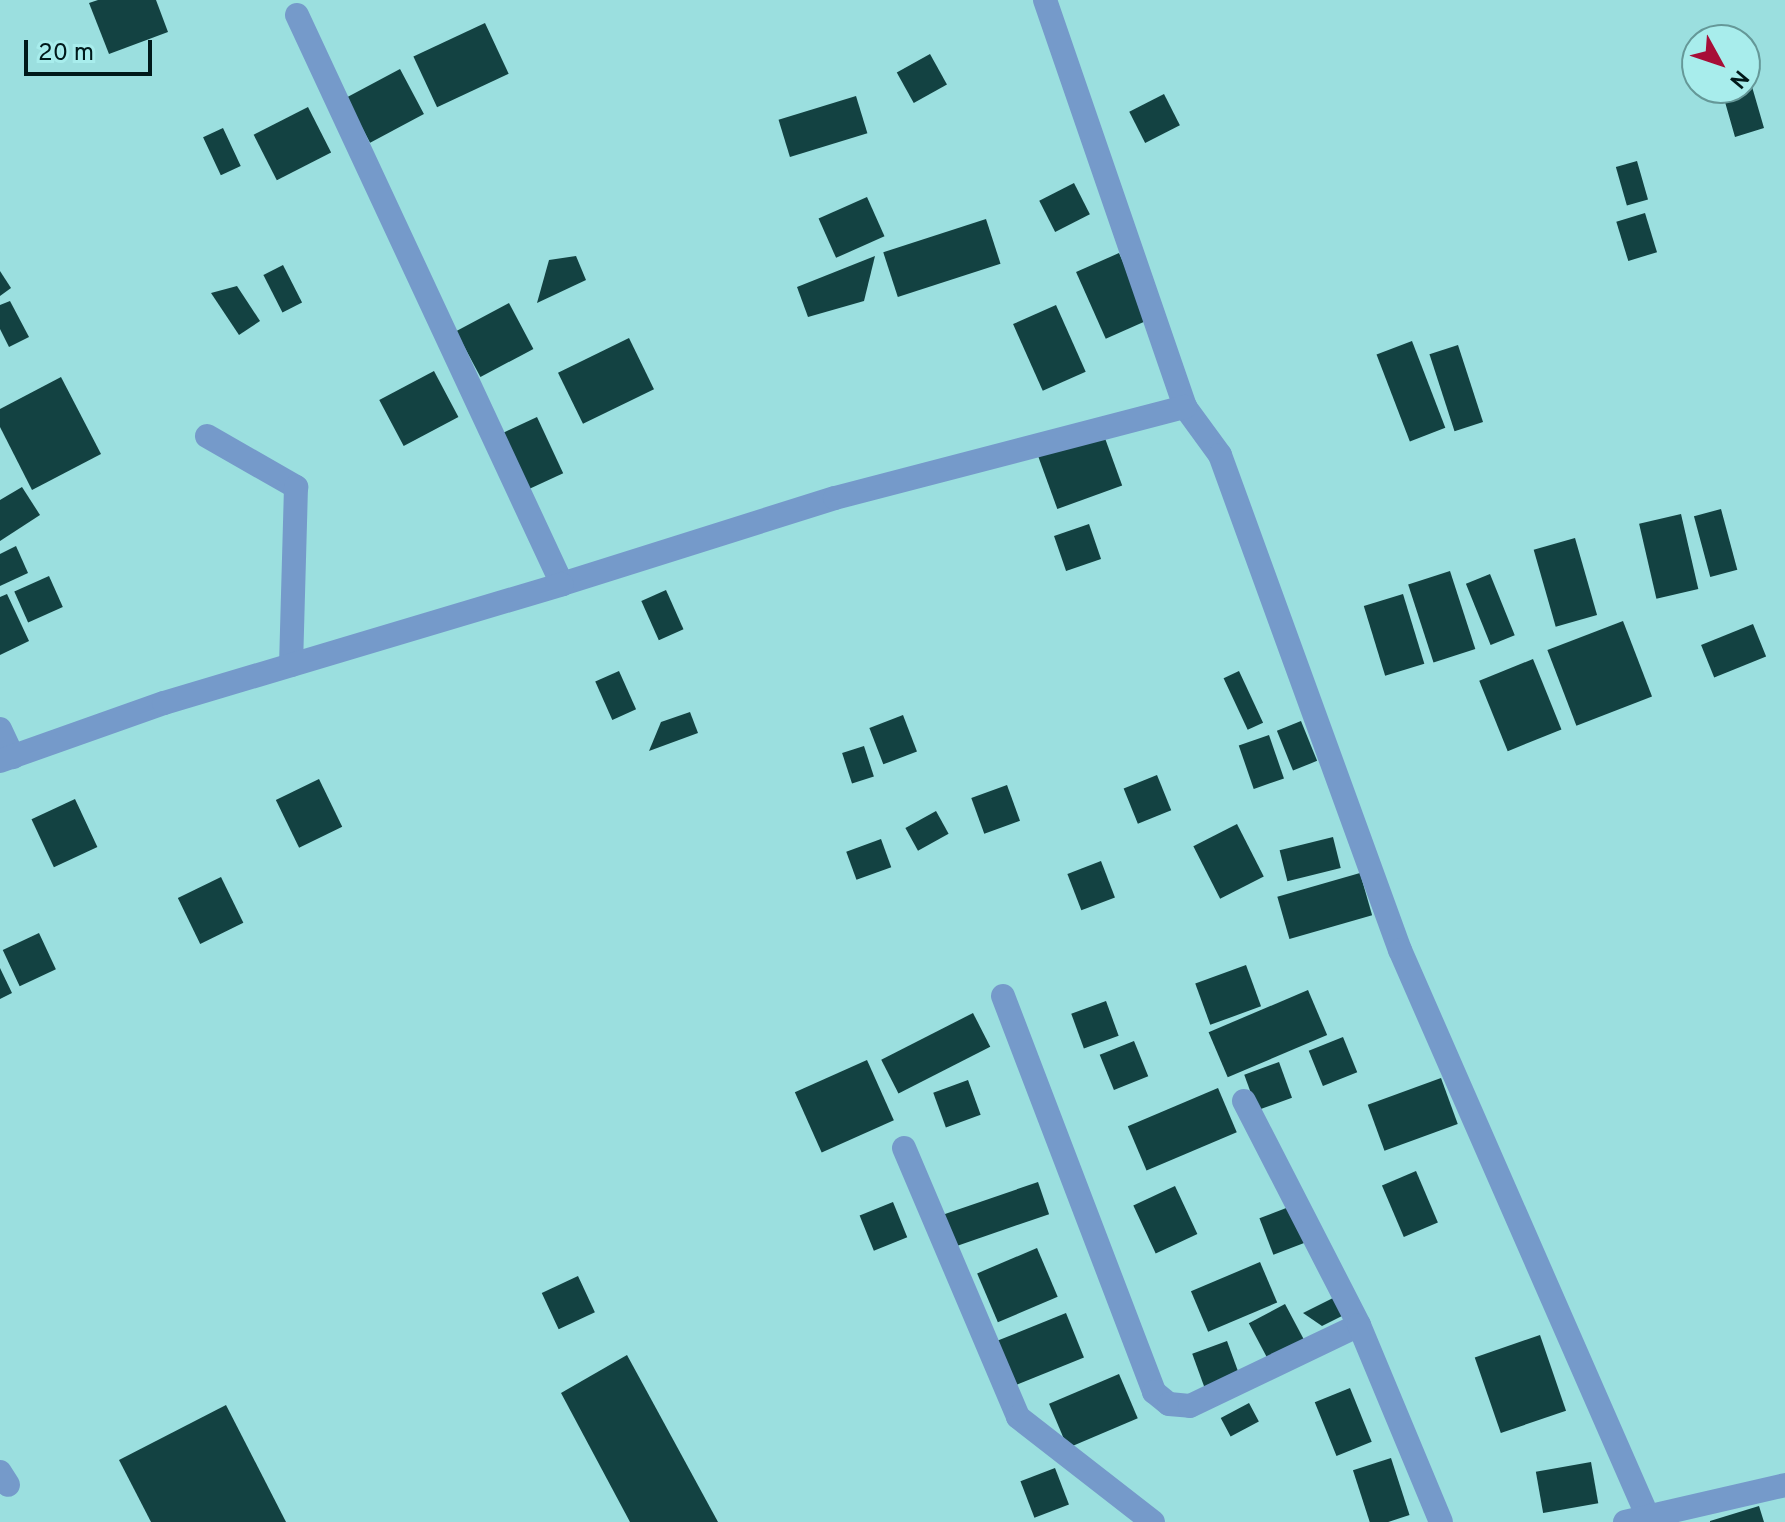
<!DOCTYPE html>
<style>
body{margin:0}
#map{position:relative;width:1785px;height:1522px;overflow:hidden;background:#9bdfdf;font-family:Overpass,sans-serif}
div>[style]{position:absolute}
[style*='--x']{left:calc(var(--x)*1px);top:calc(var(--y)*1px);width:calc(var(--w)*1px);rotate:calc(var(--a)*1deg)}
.building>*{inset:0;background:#134242;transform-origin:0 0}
.minor>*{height:24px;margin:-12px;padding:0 12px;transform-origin:12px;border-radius:12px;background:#759aca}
span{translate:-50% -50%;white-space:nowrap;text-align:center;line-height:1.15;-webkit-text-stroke:8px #a8edec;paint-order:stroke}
.north{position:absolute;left:1681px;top:24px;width:80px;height:80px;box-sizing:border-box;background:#a8edec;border:2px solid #659898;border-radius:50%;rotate:130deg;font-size:22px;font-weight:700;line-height:32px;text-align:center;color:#00191a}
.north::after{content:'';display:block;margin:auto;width:28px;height:36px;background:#a70e37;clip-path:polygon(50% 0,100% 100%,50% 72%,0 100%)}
.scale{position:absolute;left:24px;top:40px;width:128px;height:36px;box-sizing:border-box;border:4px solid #00191a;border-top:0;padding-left:10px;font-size:24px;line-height:28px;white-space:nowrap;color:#00191a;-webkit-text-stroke:6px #a8edec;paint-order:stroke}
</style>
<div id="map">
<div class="building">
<i style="clip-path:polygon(98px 0,156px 0,168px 32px,109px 54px,89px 3px)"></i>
<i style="left:485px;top:23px;width:56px;height:79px;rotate:65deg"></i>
<i style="left:930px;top:54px;width:35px;height:38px;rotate:61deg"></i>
<i style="clip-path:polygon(1746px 66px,1764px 128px,1735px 137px,1721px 88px,1745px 88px)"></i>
<i style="left:400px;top:69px;width:51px;height:61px;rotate:62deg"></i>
<i style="left:1164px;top:94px;width:35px;height:39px;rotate:63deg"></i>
<i style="left:856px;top:96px;width:39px;height:81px;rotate:73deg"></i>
<i style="left:308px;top:107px;width:51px;height:61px;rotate:63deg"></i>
<i style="left:223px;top:128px;width:42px;height:22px;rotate:65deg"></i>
<i style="left:1637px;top:161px;width:40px;height:22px;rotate:74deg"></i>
<i style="left:1074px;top:183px;width:35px;height:39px;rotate:63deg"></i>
<i style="left:867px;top:197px;width:43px;height:53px;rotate:66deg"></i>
<i style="left:1645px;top:213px;width:41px;height:30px;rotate:73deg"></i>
<i style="left:986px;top:219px;width:47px;height:108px;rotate:72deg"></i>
<i style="left:1119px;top:253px;width:73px;height:47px;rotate:66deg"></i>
<i style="clip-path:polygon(576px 256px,586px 280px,537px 303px,549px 260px)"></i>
<i style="clip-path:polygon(875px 256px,864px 301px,808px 317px,797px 287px)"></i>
<i style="left:283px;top:265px;width:42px;height:22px;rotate:63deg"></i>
<i style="clip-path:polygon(0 271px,11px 288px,0 296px)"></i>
<i style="clip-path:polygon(237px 286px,260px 321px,239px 335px,211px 293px)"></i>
<i style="clip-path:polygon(10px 301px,29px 337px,9px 347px,0 329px,0 305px)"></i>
<i style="left:509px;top:303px;width:52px;height:60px;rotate:62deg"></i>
<i style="left:1056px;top:305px;width:73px;height:47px;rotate:66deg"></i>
<i style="left:629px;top:338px;width:57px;height:79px;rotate:64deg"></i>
<i style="left:1412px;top:341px;width:93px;height:38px;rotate:69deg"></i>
<i style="left:1458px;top:345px;width:81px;height:30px;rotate:72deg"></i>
<i style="left:434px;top:371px;width:52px;height:62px;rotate:62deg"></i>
<i style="clip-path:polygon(61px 377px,101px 454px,32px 490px,0 427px,0 409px)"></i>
<i style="left:537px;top:417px;width:62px;height:40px;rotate:65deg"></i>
<i style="left:1102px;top:430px;width:59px;height:69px;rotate:70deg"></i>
<i style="clip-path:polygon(22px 487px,40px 515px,0 541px,0 500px)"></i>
<i style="left:1721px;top:509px;width:63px;height:28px;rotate:75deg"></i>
<i style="left:1681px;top:514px;width:77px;height:43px;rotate:77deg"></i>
<i style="left:1089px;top:524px;width:37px;height:37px;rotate:71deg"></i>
<i style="left:1575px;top:538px;width:80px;height:43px;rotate:74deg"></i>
<i style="clip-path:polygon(16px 546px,28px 573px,0 586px,0 554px)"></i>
<i style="left:1450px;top:571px;width:82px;height:44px;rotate:72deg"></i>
<i style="left:1490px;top:574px;width:66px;height:26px;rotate:68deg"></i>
<i style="left:49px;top:576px;width:34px;height:38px;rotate:66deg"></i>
<i style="left:666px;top:590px;width:43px;height:27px;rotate:66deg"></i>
<i style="clip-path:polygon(7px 594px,29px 641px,0 655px,0 597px)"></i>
<i style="left:1403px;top:594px;width:73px;height:41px;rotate:73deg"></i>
<i style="left:1623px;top:621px;width:81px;height:81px;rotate:69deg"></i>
<i style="left:1753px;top:624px;width:35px;height:56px;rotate:68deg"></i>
<i style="left:1533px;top:659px;width:76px;height:58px;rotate:68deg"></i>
<i style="left:619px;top:671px;width:42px;height:26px;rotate:66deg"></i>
<i style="left:1239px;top:671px;width:57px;height:17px;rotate:65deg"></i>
<i style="clip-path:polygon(690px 712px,698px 733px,649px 751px,661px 722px)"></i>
<i style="left:903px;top:715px;width:39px;height:36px;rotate:69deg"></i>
<i style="left:1301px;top:721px;width:43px;height:26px;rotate:68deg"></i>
<i style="left:1269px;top:735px;width:46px;height:32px;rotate:71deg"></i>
<i style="left:864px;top:746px;width:32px;height:23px;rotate:72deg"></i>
<i style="left:1157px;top:775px;width:38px;height:36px;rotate:68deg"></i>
<i style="left:319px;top:779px;width:53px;height:48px;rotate:64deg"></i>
<i style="left:1007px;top:785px;width:38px;height:38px;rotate:70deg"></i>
<i style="left:75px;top:799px;width:53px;height:48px;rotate:65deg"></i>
<i style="left:936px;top:811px;width:26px;height:35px;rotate:61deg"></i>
<i style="left:1237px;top:824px;width:59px;height:49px;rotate:63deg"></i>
<i style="left:1333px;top:837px;width:32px;height:55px;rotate:76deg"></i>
<i style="left:881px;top:839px;width:30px;height:37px;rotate:70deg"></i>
<i style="left:1101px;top:861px;width:39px;height:36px;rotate:69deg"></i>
<i style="left:1360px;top:873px;width:44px;height:86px;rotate:74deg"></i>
<i style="left:221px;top:877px;width:51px;height:48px;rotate:64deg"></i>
<i style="left:39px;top:933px;width:40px;height:40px;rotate:65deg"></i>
<i style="left:1246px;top:965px;width:44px;height:54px;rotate:70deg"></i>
<i style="clip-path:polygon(0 968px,12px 993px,0 999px)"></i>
<i style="left:1308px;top:990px;width:49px;height:108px;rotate:67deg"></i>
<i style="left:1106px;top:1001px;width:37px;height:37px;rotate:70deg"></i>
<i style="left:973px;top:1013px;width:38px;height:103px;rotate:63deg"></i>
<i style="left:1343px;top:1037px;width:38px;height:37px;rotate:68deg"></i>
<i style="left:1134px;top:1041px;width:38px;height:37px;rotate:68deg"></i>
<i style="left:867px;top:1060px;width:66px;height:79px;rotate:66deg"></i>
<i style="left:1279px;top:1062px;width:38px;height:37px;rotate:70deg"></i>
<i style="left:1441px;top:1078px;width:49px;height:78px;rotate:70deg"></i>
<i style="left:968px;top:1080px;width:37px;height:37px;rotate:70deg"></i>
<i style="left:1218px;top:1088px;width:48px;height:98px;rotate:67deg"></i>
<i style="left:1416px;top:1171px;width:56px;height:37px;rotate:67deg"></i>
<i style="left:1038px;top:1182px;width:34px;height:103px;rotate:71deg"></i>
<i style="left:1175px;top:1186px;width:53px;height:46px;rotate:65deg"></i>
<i style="left:893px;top:1202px;width:38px;height:36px;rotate:68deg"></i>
<i style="left:1294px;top:1205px;width:39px;height:37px;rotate:69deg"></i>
<i style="left:1037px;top:1248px;width:53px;height:65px;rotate:67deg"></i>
<i style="left:1260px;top:1262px;width:44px;height:75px;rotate:67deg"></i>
<i style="left:578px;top:1276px;width:40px;height:40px;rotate:65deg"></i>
<i style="clip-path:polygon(1339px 1295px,1348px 1313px,1322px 1326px,1303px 1313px)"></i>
<i style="left:1285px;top:1304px;width:45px;height:41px;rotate:62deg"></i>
<i style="left:1066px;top:1313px;width:48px;height:85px;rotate:68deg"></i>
<i style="left:1540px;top:1335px;width:80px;height:69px;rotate:71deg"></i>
<i style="left:1227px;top:1341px;width:37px;height:37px;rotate:70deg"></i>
<i style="clip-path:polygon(627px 1355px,718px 1522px,630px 1522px,561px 1393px)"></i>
<i style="left:1119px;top:1374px;width:48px;height:76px;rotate:67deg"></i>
<i style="left:1350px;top:1388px;width:58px;height:38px;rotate:68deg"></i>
<i style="left:1249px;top:1403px;width:21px;height:32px;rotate:62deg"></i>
<i style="clip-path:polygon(226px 1405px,286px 1522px,151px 1522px,119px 1460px)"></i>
<i style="left:1391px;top:1458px;width:60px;height:40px;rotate:72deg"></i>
<i style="left:1591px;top:1462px;width:42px;height:56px;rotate:80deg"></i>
<i style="left:1055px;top:1468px;width:39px;height:37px;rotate:69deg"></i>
<i style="clip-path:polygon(1759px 1506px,1764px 1522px,1710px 1522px,1710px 1521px)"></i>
</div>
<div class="minor">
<i style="--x:1045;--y:0;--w:430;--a:71"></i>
<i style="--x:1185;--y:407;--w:59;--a:53.9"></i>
<i style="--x:1220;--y:455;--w:527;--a:70.02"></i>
<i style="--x:1400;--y:950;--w:619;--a:66.38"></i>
<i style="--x:297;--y:15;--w:628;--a:65.03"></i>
<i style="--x:562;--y:584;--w:286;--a:-17.5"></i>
<i style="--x:835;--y:498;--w:362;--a:-14.6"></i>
<i style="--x:207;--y:436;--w:103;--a:29.8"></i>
<i style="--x:296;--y:487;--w:178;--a:91.6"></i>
<i style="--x:0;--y:729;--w:31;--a:65"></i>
<i style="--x:0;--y:761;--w:174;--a:-19.5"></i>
<i style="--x:164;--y:703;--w:415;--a:-16.6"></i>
<i style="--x:1003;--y:996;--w:424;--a:69.1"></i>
<i style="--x:1154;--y:1392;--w:19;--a:39"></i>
<i style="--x:1169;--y:1404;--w:21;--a:5"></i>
<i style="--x:1190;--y:1406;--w:187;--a:-25.6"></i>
<i style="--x:1244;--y:1101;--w:252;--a:62.8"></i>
<i style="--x:1359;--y:1325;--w:213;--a:67.4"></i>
<i style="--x:904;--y:1148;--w:292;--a:67"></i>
<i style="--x:1018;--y:1417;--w:171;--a:37.9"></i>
<i style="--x:0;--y:1472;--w:15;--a:58"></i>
<i style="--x:1625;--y:1522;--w:164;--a:-13"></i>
</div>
<div class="north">N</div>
<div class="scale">20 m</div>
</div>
